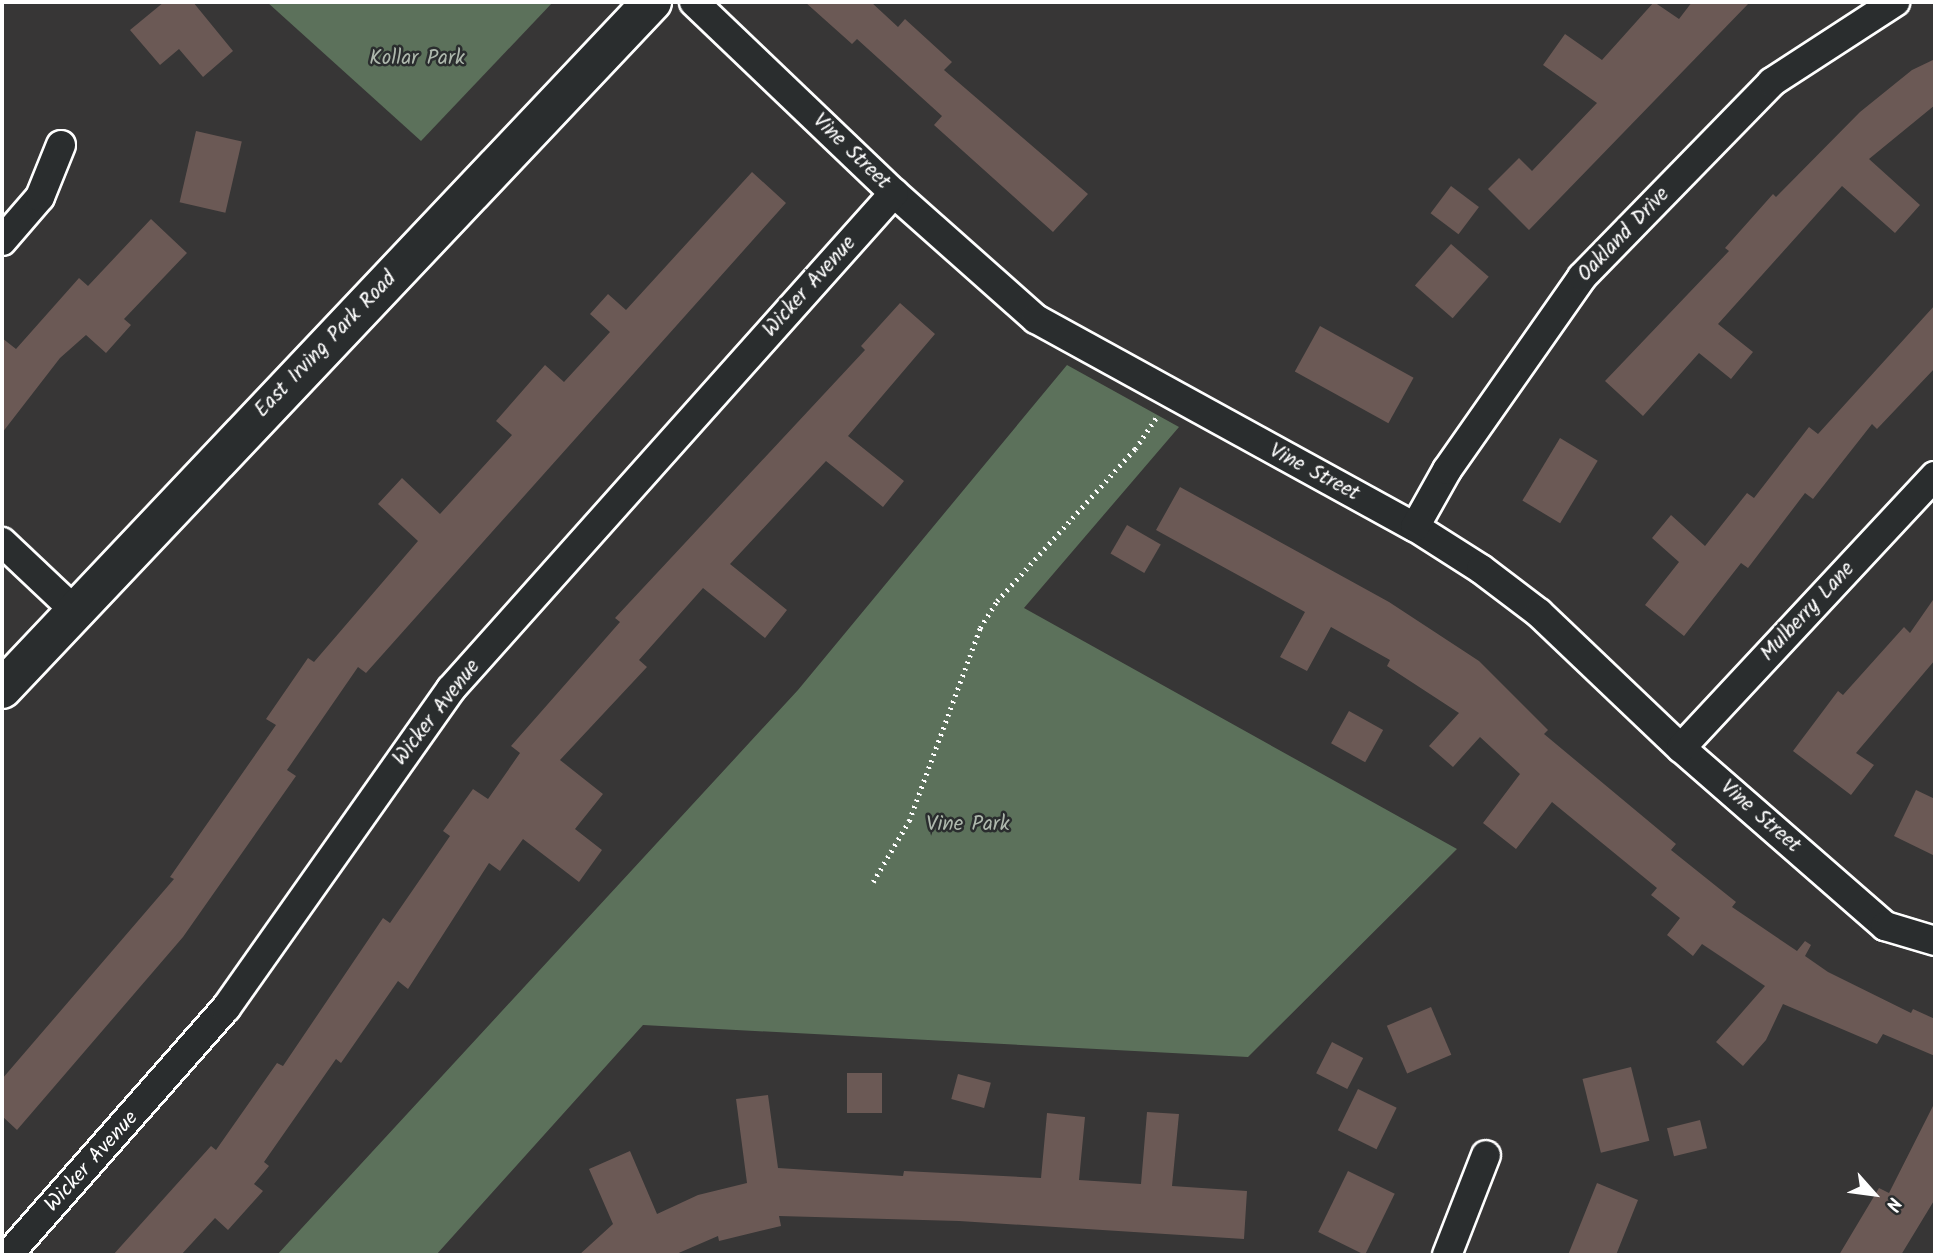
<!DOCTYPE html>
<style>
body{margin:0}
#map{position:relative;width:1937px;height:1257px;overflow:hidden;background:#373636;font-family:Kalam,sans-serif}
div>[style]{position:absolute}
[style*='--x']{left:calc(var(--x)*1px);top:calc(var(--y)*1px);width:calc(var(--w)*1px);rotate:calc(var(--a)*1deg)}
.green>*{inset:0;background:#5c715b}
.building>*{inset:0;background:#6b5955;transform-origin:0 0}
.path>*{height:4.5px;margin-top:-2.25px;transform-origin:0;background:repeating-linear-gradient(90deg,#fff 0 2px,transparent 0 7px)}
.roads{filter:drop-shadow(2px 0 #fff) drop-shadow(-2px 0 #fff) drop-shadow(0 2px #fff) drop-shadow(0 -2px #fff)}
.street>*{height:28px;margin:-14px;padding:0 14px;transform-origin:14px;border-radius:14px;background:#2a2d2e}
.secondary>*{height:38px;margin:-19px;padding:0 19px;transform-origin:19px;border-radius:19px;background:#2a2d2e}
span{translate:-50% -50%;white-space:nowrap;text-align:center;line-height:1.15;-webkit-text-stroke:5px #2a2d2e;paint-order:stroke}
.park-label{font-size:21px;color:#aeb8ad}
.street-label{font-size:21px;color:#fff}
.frame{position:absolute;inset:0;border:4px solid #fff;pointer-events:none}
.north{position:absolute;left:1839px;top:1159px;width:70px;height:70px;-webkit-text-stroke:5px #2a2d2e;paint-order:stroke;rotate:118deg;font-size:19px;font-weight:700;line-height:28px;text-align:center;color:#fff}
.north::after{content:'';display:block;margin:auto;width:24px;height:32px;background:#fff;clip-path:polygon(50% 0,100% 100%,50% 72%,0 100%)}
</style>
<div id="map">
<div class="green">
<i style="clip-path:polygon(267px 2px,553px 2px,421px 141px)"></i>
<i style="clip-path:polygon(1067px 365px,1179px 427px,1024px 608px,1457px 849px,1248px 1057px,643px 1025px,436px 1255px,277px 1255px,798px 690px)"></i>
</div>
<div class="building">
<i style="clip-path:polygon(164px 2px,193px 2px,233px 51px,203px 77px,179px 49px,160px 65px,130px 30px)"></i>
<i style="clip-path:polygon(805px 2px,871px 2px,898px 27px,905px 19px,952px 62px,944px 70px,1088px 194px,1053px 232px,934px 125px,942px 116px,857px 39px,852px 44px)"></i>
<i style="clip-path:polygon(1654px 2px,1679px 19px,1692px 2px,1750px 2px,1529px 230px,1488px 189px,1519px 158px,1532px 171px,1597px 103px,1543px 65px,1565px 34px,1602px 60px)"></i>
<i style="clip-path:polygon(1935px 59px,1935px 105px,1869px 159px,1920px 205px,1895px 233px,1842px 186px,1718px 324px,1753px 352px,1731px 379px,1699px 353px,1643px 416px,1605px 381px,1729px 251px,1725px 248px,1773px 194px,1776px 197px,1860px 112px,1912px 70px)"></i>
<i style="left:196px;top:131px;width:47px;height:73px;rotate:13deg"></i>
<i style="clip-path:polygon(752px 172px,786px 203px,366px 673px,358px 667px,287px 770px,296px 776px,183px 937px,17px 1130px,2px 1116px,2px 1079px,174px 879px,170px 877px,276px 725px,266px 719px,308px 658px,314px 662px,418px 541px,378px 504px,402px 478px,440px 514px,512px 435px,496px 421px,545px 365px,564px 382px,610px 332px,590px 314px,608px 294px,626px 310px)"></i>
<i style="left:1451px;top:186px;width:35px;height:34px;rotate:37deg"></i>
<i style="clip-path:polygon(151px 219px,187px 253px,124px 319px,131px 325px,106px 353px,86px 335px,60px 358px,2px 433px,2px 338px,16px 349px,79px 278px,88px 286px)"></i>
<i style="left:1451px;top:244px;width:50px;height:55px;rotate:41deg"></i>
<i style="clip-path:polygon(900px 303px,935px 334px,848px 436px,904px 481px,883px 507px,826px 461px,730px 564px,787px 610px,765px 638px,703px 588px,639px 660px,647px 667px,560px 760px,603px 794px,575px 829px,602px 850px,579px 882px,523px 839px,500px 871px,489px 863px,408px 989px,398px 981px,341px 1063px,336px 1059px,264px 1162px,269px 1166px,254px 1184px,263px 1191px,228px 1230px,215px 1218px,181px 1255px,113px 1255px,211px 1146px,216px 1150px,277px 1063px,283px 1066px,383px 918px,390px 923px,450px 836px,443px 831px,473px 789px,488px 799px,520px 753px,511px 746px,620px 622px,615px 618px,865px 350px,861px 346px)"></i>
<i style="clip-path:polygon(1935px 305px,1935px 368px,1877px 429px,1872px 424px,1813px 499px,1805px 493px,1748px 568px,1741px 563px,1684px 636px,1645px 605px,1679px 562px,1652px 538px,1671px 515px,1705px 546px,1747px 493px,1754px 498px,1809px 427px,1818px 434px)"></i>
<i style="left:1320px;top:326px;width:107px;height:52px;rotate:29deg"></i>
<i style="left:1560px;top:438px;width:44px;height:73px;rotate:31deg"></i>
<i style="clip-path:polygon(1180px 487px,1389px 602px,1479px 661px,1548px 730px,1544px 734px,1676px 844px,1671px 850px,1736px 902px,1732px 907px,1797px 951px,1805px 941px,1811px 945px,1805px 956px,1828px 972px,1911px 1013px,1913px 1009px,1935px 1019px,1935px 1056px,1883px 1034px,1877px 1044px,1783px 1004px,1766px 1040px,1743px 1066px,1716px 1042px,1765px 986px,1702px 944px,1693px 956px,1667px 935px,1680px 918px,1651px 895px,1657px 888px,1552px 802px,1516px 849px,1483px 823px,1520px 774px,1480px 737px,1453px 767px,1429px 746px,1459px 713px,1387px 666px,1390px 660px,1331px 627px,1307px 671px,1280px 657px,1305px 612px,1156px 530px)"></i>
<i style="left:1127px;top:525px;width:39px;height:33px;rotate:30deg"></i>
<i style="clip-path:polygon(1935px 597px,1935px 660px,1856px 753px,1874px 765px,1851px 795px,1793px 751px,1838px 691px,1843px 695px,1904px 627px,1910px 633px)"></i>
<i style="left:1349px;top:711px;width:39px;height:37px;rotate:29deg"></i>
<i style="clip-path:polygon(1916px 790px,1935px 799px,1935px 856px,1894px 836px)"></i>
<i style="left:1431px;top:1007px;width:52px;height:48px;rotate:67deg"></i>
<i style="left:1332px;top:1042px;width:35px;height:35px;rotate:27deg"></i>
<i style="left:1631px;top:1067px;width:76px;height:50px;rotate:76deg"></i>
<i style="left:882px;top:1073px;width:40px;height:35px;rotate:90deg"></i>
<i style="left:958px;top:1074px;width:34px;height:26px;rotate:15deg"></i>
<i style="left:1358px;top:1089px;width:43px;height:46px;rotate:26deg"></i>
<i style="clip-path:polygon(768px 1095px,778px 1168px,903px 1176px,904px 1171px,1041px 1178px,1047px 1113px,1085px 1117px,1079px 1180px,1141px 1184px,1147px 1112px,1179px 1114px,1172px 1186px,1247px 1191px,1244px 1239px,959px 1221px,779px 1216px,781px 1226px,719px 1241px,718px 1236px,674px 1255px,579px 1255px,613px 1224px,589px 1169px,630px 1151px,657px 1214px,698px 1195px,747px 1183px,736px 1099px)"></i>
<i style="clip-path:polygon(1935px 1102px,1935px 1199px,1901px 1255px,1839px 1255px,1879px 1188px,1889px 1193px)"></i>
<i style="left:1700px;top:1120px;width:29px;height:34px;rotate:76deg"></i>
<i style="left:1348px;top:1171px;width:52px;height:68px;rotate:26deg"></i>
<i style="clip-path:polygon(1597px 1183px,1638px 1200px,1616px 1255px,1568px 1255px)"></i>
</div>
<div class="path">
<i style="--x:873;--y:882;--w:71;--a:-59.5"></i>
<i style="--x:909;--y:821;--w:206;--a:-69.8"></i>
<i style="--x:980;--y:628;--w:32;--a:-58"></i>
<i style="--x:997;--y:601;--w:205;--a:-47.8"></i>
<i style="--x:1135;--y:449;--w:40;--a:-56"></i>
</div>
<div class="roads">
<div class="street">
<i style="--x:694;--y:2;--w:277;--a:43.7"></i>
<i style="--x:894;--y:193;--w:190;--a:41.6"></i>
<i style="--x:1036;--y:319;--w:432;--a:28.8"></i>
<i style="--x:1415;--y:527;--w:78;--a:32.5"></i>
<i style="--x:1481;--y:569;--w:73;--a:37.2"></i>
<i style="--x:1539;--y:613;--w:196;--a:43.6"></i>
<i style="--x:1681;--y:748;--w:271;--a:41.1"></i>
<i style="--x:1885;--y:926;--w:52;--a:16.7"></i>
<i style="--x:2;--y:241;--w:58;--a:-49.2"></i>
<i style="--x:40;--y:197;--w:56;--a:-68"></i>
<i style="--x:1415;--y:527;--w:65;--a:-60.7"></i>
<i style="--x:1447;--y:470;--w:236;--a:-55"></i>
<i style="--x:1582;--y:277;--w:272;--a:-45.7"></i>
<i style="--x:1772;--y:82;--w:147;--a:-33"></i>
<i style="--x:2;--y:542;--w:99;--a:43.4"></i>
<i style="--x:1681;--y:748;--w:372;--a:-47"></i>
<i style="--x:8;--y:1255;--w:329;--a:-48.6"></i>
<i style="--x:226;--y:1008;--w:390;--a:-54.8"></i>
<i style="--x:451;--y:689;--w:665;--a:-48.23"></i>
<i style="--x:1447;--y:1255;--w:107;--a:-68.7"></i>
</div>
<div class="secondary">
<i style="--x:2;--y:689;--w:946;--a:-46.59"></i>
</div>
</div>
<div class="park-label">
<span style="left:417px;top:59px">Kollar Park</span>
<span style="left:968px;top:825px">Vine Park</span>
</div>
<div class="street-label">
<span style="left:851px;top:152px;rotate:44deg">Vine Street</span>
<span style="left:1624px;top:235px;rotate:-46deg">Oakland Drive</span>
<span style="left:810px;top:287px;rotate:-48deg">Wicker Avenue</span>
<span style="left:326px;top:345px;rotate:-46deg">East Irving Park Road</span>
<span style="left:1314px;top:473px;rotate:28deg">Vine Street</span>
<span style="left:1808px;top:612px;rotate:-47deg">Mulberry Lane</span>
<span style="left:437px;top:713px;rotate:-52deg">Wicker Avenue</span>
<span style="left:1760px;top:817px;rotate:41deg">Vine Street</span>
<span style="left:92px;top:1162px;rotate:-48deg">Wicker Avenue</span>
</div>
<div class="frame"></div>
<div class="north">N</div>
</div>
